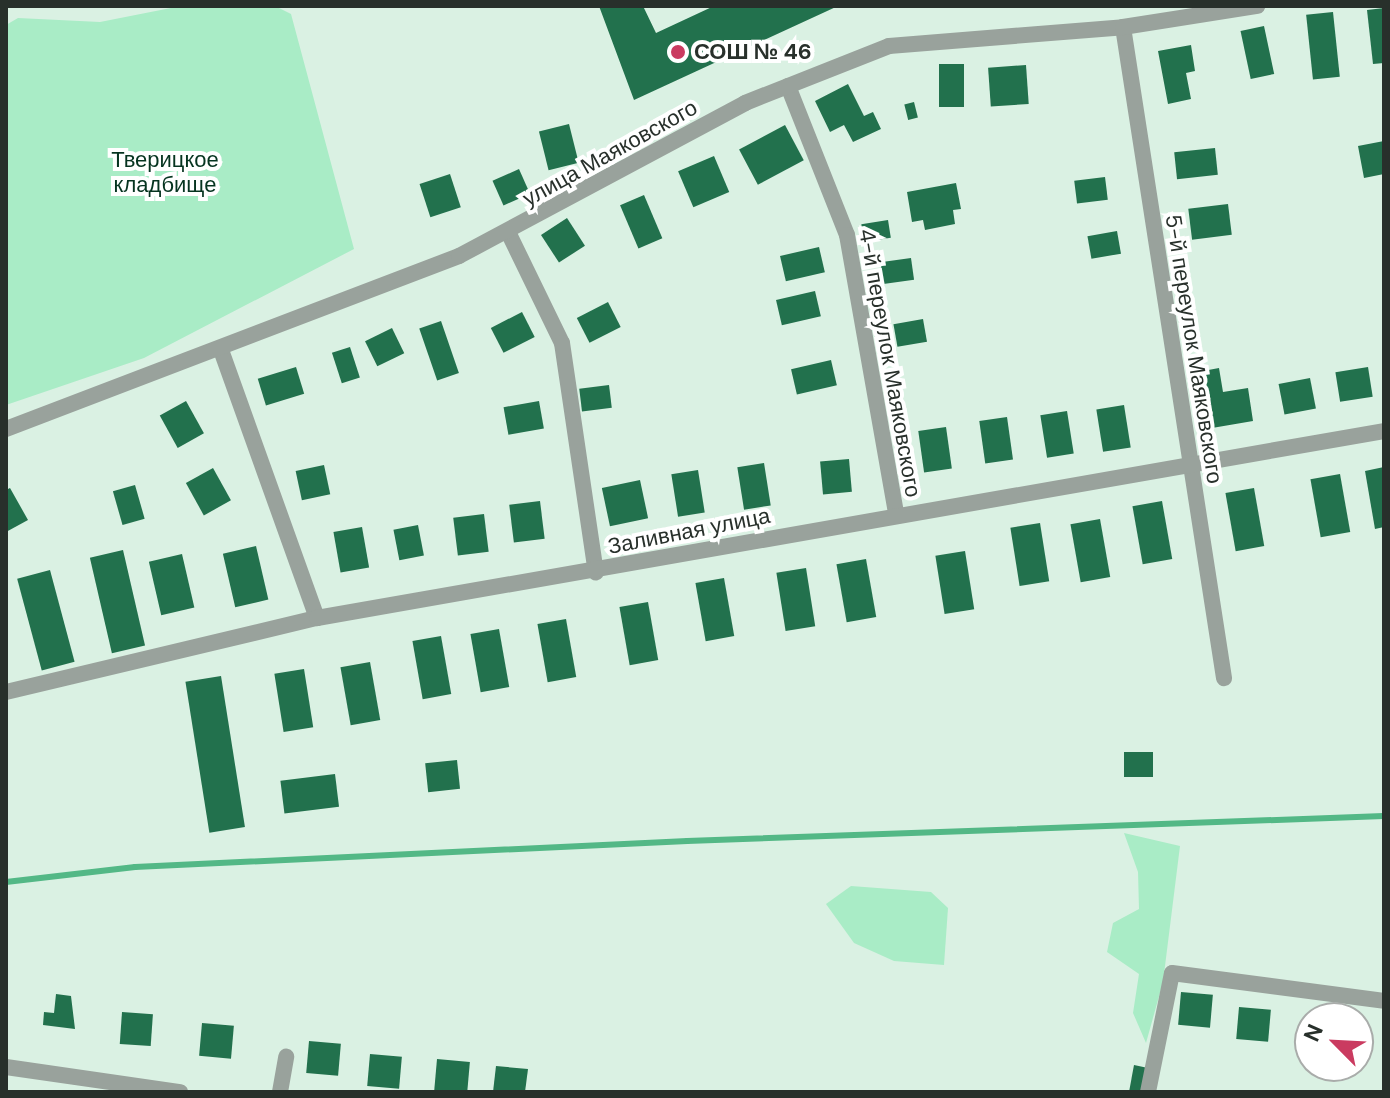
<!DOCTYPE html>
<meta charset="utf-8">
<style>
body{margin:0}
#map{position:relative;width:1390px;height:1098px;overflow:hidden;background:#daf1e3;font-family:"DM Sans",sans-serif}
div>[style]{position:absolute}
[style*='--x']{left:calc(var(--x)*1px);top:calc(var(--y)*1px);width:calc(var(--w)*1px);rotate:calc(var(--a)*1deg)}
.green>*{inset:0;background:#a9ecc6}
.stream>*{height:6px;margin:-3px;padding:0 3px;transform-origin:3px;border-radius:3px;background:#53b886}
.building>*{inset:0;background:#22714d;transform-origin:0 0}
.street>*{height:16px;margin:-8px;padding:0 8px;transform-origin:8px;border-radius:8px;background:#99a29c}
.dots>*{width:22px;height:22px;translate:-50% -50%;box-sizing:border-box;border:4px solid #fff;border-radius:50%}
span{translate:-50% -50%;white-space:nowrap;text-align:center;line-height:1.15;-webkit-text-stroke:8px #fff;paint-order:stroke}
.poi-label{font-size:22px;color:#28302b;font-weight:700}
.left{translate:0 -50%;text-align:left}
.street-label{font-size:22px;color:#28302b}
.park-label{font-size:22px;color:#063420}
.frame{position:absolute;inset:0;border:8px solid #28302b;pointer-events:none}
.north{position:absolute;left:1294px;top:1002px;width:80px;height:80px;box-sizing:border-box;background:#fff;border:2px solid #a9acaa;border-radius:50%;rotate:294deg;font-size:22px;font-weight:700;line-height:32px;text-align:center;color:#28302b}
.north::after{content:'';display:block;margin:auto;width:28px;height:36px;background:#ca3b60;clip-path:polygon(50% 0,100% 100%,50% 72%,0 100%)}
</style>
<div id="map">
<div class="green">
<i style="clip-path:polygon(181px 6px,275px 6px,291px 14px,354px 249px,144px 358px,6px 405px,6px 25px,18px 18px,100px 22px)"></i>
<i style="clip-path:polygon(1124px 833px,1180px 846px,1163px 982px,1146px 1043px,1133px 1013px,1139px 974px,1107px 952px,1113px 923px,1139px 909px,1138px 872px)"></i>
<i style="clip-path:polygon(851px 886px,931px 892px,948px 908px,944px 965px,894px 961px,854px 943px,826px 904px)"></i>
</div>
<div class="stream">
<i style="--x:6;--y:882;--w:130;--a:-6.6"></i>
<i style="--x:135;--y:867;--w:553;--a:-2.7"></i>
<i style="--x:687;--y:841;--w:697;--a:-2.05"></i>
</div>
<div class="building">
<i style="clip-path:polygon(599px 6px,643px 6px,656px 33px,714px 6px,838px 6px,634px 100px)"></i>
<i style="clip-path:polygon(1384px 8px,1384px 63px,1373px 64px,1367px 10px)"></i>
<i style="left:1333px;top:12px;width:65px;height:27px;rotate:84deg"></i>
<i style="left:1264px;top:26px;width:49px;height:24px;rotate:78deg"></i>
<i style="clip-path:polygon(1191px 45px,1195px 71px,1186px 73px,1191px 99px,1168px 104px,1158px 51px)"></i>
<i style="left:939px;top:64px;width:25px;height:43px"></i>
<i style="left:1026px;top:65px;width:39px;height:38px;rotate:86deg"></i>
<i style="clip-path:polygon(848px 84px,864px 116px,873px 112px,881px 129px,853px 142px,844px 125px,830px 132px,815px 101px)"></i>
<i style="left:914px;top:102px;width:16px;height:10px;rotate:76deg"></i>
<i style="left:569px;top:124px;width:40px;height:31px;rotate:76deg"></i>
<i style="left:785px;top:125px;width:40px;height:52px;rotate:62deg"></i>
<i style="clip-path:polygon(1384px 141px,1384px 174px,1364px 178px,1358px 146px)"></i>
<i style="left:1215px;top:148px;width:27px;height:41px;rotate:84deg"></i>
<i style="left:714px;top:156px;width:39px;height:39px;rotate:67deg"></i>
<i style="left:519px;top:169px;width:27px;height:29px;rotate:66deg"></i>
<i style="left:450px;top:174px;width:35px;height:32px;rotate:72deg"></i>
<i style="left:1105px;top:177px;width:23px;height:31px;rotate:83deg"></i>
<i style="clip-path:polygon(956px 183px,961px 209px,953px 210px,955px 224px,925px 230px,923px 220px,912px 222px,907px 192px)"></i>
<i style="left:644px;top:195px;width:47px;height:26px;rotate:67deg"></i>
<i style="left:1228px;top:204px;width:31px;height:40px;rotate:83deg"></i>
<i style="left:567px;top:218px;width:33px;height:31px;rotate:57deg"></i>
<i style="left:888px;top:220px;width:18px;height:27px;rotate:81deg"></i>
<i style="left:1117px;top:231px;width:23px;height:30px;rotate:80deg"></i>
<i style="left:819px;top:247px;width:26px;height:40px;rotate:77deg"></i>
<i style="left:911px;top:258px;width:22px;height:31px;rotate:82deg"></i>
<i style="left:815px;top:291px;width:26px;height:40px;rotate:77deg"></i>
<i style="left:608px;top:302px;width:28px;height:35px;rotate:63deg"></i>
<i style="left:522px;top:312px;width:28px;height:35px;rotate:63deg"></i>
<i style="left:923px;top:319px;width:23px;height:30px;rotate:80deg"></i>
<i style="left:441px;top:321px;width:55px;height:23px;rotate:71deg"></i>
<i style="left:392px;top:328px;width:28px;height:30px;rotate:64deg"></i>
<i style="left:350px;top:347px;width:32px;height:19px;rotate:72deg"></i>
<i style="left:831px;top:360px;width:26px;height:41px;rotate:77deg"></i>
<i style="left:296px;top:367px;width:28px;height:40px;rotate:73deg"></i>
<i style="left:1368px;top:367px;width:30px;height:33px;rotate:81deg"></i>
<i style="clip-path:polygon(1219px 368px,1223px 392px,1248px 388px,1253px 421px,1212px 428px,1203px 371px)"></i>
<i style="left:1310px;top:378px;width:31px;height:32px;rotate:79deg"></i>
<i style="left:609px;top:385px;width:23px;height:30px;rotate:83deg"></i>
<i style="left:186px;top:401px;width:37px;height:30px;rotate:61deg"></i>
<i style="left:539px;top:401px;width:28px;height:36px;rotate:80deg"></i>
<i style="left:1124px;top:405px;width:43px;height:28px;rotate:81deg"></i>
<i style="left:1067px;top:411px;width:43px;height:27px;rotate:81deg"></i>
<i style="left:1007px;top:417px;width:43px;height:28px;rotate:82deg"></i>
<i style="left:946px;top:427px;width:42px;height:28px;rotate:82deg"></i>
<i style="left:849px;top:459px;width:33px;height:29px;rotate:85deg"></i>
<i style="left:764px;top:463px;width:43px;height:27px;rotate:81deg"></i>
<i style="left:324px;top:465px;width:30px;height:29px;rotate:78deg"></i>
<i style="clip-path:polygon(1384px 467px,1384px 527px,1375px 529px,1365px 471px)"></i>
<i style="left:213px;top:468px;width:37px;height:31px;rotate:61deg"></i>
<i style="left:698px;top:470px;width:43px;height:27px;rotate:81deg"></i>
<i style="left:1340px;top:474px;width:59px;height:30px;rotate:80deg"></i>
<i style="left:640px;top:480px;width:39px;height:39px;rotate:78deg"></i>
<i style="left:135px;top:485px;width:35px;height:23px;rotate:74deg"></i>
<i style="clip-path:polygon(10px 488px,28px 520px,6px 532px,6px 490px)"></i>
<i style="left:1254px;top:488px;width:59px;height:29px;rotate:80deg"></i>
<i style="left:540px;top:501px;width:38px;height:31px;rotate:83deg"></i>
<i style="left:1162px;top:501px;width:59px;height:30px;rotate:80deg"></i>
<i style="left:484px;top:514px;width:38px;height:31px;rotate:83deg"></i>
<i style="left:1100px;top:519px;width:59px;height:30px;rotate:80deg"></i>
<i style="left:1040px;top:523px;width:59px;height:30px;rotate:81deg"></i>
<i style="left:418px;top:525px;width:31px;height:25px;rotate:79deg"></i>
<i style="left:362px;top:527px;width:41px;height:29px;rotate:80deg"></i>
<i style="left:256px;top:546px;width:55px;height:34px;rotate:77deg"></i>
<i style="left:123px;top:550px;width:98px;height:34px;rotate:77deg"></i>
<i style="left:965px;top:551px;width:59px;height:30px;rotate:81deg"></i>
<i style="left:182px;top:554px;width:55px;height:34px;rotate:77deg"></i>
<i style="left:866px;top:559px;width:59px;height:30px;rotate:80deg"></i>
<i style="left:806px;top:568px;width:59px;height:30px;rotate:81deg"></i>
<i style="left:50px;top:570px;width:95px;height:34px;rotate:75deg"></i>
<i style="left:724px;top:578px;width:59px;height:29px;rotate:80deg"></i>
<i style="left:648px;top:602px;width:59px;height:29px;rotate:80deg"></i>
<i style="left:566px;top:619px;width:59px;height:29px;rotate:80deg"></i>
<i style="left:499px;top:629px;width:59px;height:29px;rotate:80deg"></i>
<i style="left:441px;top:636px;width:59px;height:29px;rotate:80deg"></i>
<i style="left:370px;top:662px;width:59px;height:30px;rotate:80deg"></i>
<i style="left:304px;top:669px;width:59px;height:30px;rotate:81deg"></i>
<i style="left:221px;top:676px;width:153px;height:36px;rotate:81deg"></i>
<i style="left:1124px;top:752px;width:29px;height:25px"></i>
<i style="left:457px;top:760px;width:29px;height:32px;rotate:84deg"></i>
<i style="left:335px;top:774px;width:33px;height:55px;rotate:83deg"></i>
<i style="left:1181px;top:992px;width:32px;height:33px;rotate:5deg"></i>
<i style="clip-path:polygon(56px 994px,71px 996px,75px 1029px,43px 1025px,44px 1012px,54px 1013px)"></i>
<i style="left:1239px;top:1007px;width:32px;height:32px;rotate:5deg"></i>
<i style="left:122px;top:1012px;width:31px;height:32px;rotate:4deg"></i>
<i style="clip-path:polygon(1300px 1022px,1310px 1023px,1310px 1056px,1297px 1054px)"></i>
<i style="left:202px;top:1023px;width:32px;height:33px;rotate:5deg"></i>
<i style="left:309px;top:1041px;width:32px;height:32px;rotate:5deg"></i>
<i style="left:370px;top:1054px;width:32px;height:32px;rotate:5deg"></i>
<i style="left:437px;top:1059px;width:33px;height:33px;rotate:5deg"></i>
<i style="clip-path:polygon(1134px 1065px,1148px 1068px,1143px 1092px,1129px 1092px)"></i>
<i style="clip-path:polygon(496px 1066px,528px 1069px,525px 1092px,493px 1092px)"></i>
</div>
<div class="street">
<i style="--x:1123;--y:27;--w:659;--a:81.18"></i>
<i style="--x:788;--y:86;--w:160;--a:68.4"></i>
<i style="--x:847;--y:235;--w:283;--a:80"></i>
<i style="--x:509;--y:234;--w:121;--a:64.1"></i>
<i style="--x:562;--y:343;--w:232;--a:81.6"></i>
<i style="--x:221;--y:350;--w:285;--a:70.3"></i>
<i style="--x:6;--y:429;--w:485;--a:-20.9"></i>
<i style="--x:459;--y:256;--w:324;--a:-28.1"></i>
<i style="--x:745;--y:103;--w:155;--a:-21.6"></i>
<i style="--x:889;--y:46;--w:235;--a:-4.6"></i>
<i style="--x:1123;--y:27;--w:136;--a:-8.9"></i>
<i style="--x:6;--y:692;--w:320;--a:-13.4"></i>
<i style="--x:317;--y:618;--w:1083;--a:-9.94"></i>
<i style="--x:6;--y:1067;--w:176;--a:8.2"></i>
<i style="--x:280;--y:1092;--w:36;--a:-80"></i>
<i style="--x:1148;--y:1092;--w:121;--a:-78.6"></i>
<i style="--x:1172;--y:973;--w:214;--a:7.5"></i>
</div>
<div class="dots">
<i style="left:678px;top:52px;background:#ca3b60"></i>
</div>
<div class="poi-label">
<span class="left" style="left:694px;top:52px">СОШ № 46</span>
</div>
<div class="street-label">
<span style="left:610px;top:153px;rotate:-29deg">улица Маяковского</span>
<span style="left:1194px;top:349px;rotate:81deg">5-й переулок Маяковского</span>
<span style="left:890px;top:363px;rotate:80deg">4-й переулок Маяковского</span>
<span style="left:689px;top:531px;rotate:-11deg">Заливная улица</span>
</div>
<div class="park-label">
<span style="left:165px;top:172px">Тверицкое<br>кладбище</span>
</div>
<div class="frame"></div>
<div class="north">N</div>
</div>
